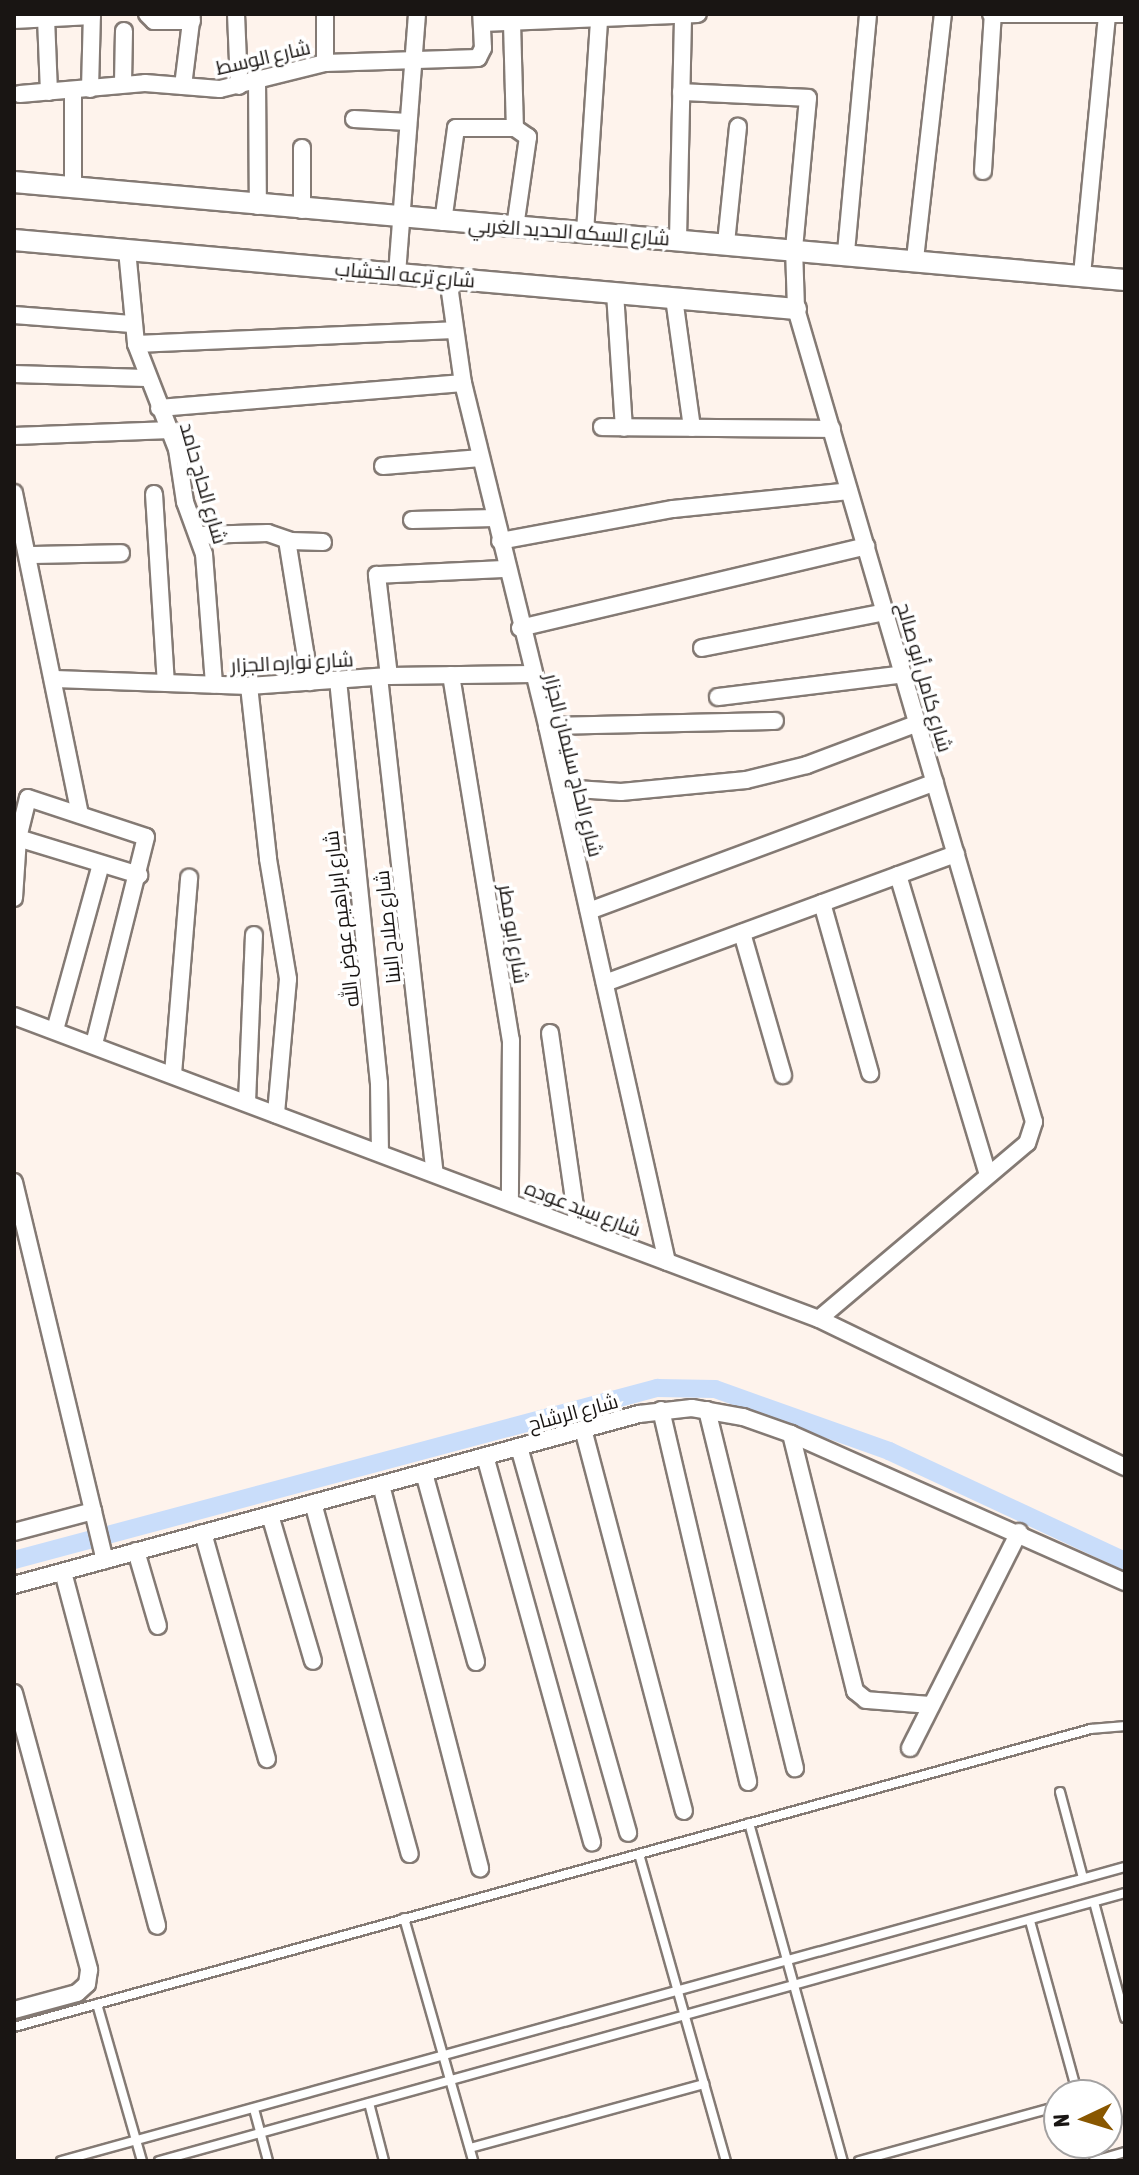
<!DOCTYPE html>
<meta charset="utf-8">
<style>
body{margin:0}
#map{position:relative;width:1139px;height:2175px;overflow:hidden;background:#fef3ec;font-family:"Asap Condensed",Cairo,sans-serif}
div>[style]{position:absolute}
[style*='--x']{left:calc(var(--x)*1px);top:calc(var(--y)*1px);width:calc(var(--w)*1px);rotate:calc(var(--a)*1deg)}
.canal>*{height:18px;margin:-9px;padding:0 9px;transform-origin:9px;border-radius:9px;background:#c9ddfa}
.roads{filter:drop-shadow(2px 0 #847a74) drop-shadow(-2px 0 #847a74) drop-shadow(0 2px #847a74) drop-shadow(0 -2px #847a74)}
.service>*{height:8px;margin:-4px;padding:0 4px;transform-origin:4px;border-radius:4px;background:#fff}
.minor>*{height:16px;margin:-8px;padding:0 8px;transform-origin:8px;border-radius:8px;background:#fff}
.tertiary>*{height:20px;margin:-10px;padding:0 10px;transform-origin:10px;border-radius:10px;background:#fff}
span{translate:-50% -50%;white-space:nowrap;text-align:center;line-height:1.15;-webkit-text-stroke:7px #fff;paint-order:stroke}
.street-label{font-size:20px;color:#191513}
.frame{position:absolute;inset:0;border:16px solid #191513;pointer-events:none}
.north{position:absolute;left:1043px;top:2079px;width:80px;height:80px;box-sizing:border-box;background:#fff;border:2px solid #a3a1a1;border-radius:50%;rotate:266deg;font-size:22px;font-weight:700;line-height:32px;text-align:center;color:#191513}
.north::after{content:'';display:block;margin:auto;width:28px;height:36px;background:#895700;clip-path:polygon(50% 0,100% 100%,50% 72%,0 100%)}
</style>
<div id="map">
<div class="canal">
<i style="--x:14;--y:1560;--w:666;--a:-14.98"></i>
<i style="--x:657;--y:1388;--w:58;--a:1"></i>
<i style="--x:715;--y:1389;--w:185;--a:19.6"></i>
<i style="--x:889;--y:1451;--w:260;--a:25"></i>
</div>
<div class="roads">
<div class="service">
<i style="--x:1060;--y:1792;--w:89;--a:75"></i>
<i style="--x:749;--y:1823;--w:351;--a:74.5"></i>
<i style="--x:639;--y:1854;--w:319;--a:74.2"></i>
<i style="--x:1094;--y:1902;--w:120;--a:75"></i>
<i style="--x:404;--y:1918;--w:253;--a:74.1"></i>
<i style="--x:1030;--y:1921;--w:180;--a:74.6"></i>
<i style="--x:97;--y:2004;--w:163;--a:74"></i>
<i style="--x:14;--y:2027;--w:1117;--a:-15.47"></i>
<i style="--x:1091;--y:1729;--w:34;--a:-5"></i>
<i style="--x:369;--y:2103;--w:60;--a:75.5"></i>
<i style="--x:254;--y:2109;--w:54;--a:74.9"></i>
<i style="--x:1091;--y:2143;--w:18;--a:77"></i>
<i style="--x:470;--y:2148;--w:243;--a:-15.3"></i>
<i style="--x:61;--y:2161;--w:1104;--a:-15.45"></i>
<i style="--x:159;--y:2161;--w:1002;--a:-15.51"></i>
<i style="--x:859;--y:2161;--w:207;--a:-15.4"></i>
<i style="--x:1094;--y:2161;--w:32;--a:-16"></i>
</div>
<div class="minor">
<i style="--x:147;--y:14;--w:10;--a:45"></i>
<i style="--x:154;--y:21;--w:38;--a:0"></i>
<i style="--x:236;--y:14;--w:72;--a:87.6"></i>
<i style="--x:991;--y:14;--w:134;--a:0"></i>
<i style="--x:46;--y:18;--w:74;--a:87.7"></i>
<i style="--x:14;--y:20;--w:78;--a:-2.9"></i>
<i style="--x:482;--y:23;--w:216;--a:-2.4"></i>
<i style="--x:512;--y:23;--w:105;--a:88.4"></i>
<i style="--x:325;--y:63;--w:49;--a:-90"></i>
<i style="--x:257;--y:78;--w:128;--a:89.6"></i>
<i style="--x:123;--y:83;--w:52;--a:-88.9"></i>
<i style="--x:183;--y:86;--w:73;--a:-82.9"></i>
<i style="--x:90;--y:89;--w:75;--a:-88.5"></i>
<i style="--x:681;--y:92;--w:127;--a:2.7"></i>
<i style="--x:808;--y:98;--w:151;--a:95.3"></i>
<i style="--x:794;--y:248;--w:61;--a:88.1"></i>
<i style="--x:796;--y:309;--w:847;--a:73.68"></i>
<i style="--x:1034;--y:1122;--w:22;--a:108"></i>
<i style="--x:1027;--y:1143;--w:272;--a:139.8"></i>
<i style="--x:20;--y:94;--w:125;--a:-5"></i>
<i style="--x:145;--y:83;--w:75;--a:4.6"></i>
<i style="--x:220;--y:89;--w:108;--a:-13.9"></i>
<i style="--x:325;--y:63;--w:153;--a:-1.9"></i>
<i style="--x:478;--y:58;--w:11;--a:-63"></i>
<i style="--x:483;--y:48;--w:34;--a:-93"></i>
<i style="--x:354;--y:119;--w:54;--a:3.2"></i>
<i style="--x:302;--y:148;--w:62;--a:90"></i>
<i style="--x:983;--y:171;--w:157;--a:-86.4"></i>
<i style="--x:73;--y:188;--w:98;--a:-90"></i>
<i style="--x:443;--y:222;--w:95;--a:-82.1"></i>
<i style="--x:456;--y:128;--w:59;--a:0"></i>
<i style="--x:515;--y:128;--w:16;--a:35"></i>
<i style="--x:528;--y:137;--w:91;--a:98.2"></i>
<i style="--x:585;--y:232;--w:212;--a:-86.2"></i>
<i style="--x:678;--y:239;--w:224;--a:-88.7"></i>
<i style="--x:726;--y:243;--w:117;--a:-84.1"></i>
<i style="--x:127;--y:250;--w:94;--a:84.5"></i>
<i style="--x:136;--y:344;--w:113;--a:68.7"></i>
<i style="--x:177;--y:449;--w:54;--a:81.4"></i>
<i style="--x:185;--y:502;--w:55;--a:69.9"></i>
<i style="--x:204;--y:554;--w:131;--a:85.6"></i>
<i style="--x:846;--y:252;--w:239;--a:-84.7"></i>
<i style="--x:915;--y:259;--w:247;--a:-83.5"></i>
<i style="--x:397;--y:274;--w:261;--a:-85.6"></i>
<i style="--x:1082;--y:275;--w:262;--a:-84.5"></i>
<i style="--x:448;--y:278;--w:106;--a:81.9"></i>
<i style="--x:463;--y:383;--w:353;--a:76.2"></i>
<i style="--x:547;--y:726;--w:549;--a:77.38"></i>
<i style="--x:615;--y:293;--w:135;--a:86.2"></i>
<i style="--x:674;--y:298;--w:131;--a:82.1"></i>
<i style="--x:14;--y:315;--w:118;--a:4.4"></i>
<i style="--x:136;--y:344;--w:318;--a:-2.5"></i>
<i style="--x:14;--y:374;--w:132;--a:1.7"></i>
<i style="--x:159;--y:408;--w:305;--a:-4.7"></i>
<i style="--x:602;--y:427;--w:230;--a:0.5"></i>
<i style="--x:14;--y:436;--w:157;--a:-2.2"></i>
<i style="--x:383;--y:466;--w:98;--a:-4.7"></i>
<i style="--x:14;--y:493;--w:328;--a:78.4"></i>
<i style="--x:154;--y:494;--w:189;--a:86.4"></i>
<i style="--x:412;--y:520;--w:83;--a:-1.4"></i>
<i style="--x:199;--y:535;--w:69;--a:-1.7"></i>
<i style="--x:268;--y:533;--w:24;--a:19"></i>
<i style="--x:291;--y:541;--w:32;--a:2"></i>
<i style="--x:287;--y:540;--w:144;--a:80.8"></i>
<i style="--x:500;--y:541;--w:176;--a:-10.5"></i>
<i style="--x:673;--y:509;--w:177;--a:-5.8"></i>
<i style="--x:29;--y:555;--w:92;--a:-1.2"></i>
<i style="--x:520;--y:628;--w:356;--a:-13.3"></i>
<i style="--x:702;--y:648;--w:187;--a:-11.1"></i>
<i style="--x:451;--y:675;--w:370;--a:80.7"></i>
<i style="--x:511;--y:1040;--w:162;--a:90.4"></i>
<i style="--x:389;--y:676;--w:102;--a:-96.8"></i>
<i style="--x:377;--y:575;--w:129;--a:-2.7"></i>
<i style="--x:379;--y:677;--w:499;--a:83.6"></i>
<i style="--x:55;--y:679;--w:194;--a:2.1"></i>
<i style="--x:249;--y:686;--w:140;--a:-4.1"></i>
<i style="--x:389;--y:676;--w:143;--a:-0.8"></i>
<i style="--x:338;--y:680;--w:405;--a:84.2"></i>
<i style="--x:379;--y:1083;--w:70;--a:89.2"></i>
<i style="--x:249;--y:686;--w:174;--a:83.7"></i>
<i style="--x:268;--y:859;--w:122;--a:80.5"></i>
<i style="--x:288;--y:979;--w:136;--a:95.1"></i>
<i style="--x:718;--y:697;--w:187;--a:-7"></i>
<i style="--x:547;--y:726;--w:228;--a:-1.3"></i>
<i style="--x:561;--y:788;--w:60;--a:3.8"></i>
<i style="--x:621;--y:792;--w:126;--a:-5.5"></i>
<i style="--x:746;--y:780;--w:63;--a:-13.8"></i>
<i style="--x:807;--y:765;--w:119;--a:-20.7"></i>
<i style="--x:18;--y:838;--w:127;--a:17"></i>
<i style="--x:898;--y:875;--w:313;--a:73.3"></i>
<i style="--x:14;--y:898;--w:60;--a:-86.2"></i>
<i style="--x:18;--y:838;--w:41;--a:-76"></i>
<i style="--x:28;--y:798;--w:124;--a:18.3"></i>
<i style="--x:146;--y:837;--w:213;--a:104.1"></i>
<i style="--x:822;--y:903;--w:177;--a:74.2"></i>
<i style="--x:589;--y:911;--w:369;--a:-20.4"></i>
<i style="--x:742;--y:933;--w:148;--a:73.9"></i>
<i style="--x:605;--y:983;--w:374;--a:-20.2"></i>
<i style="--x:14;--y:1016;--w:860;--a:20.63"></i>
<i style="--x:819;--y:1319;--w:340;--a:25.8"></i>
<i style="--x:55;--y:1030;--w:172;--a:-74.5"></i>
<i style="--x:550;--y:1033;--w:197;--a:81.8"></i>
<i style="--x:173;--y:1074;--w:197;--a:-85.3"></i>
<i style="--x:247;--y:1102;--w:167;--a:-87.6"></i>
<i style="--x:14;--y:1182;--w:389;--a:76.5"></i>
<i style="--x:661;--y:1410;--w:382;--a:76.8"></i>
<i style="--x:707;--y:1410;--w:369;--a:76.2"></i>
<i style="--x:583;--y:1429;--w:395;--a:75.2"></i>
<i style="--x:791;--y:1434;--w:265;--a:76"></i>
<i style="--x:855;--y:1691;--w:14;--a:39"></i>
<i style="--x:866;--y:1700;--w:63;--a:4.5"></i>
<i style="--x:519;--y:1447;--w:401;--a:74.2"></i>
<i style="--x:485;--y:1456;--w:401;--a:74.5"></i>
<i style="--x:424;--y:1473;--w:196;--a:74.6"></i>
<i style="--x:381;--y:1485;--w:396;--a:75.5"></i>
<i style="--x:313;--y:1503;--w:364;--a:74.6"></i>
<i style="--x:270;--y:1515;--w:152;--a:73.6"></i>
<i style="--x:14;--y:1532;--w:82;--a:-14.9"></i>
<i style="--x:203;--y:1533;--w:235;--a:74.2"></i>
<i style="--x:136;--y:1551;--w:78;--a:73.7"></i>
<i style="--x:63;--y:1572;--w:366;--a:75.1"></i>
<i style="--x:14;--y:1585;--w:648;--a:-15.3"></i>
<i style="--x:639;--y:1414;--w:53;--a:-6.5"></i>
<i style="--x:692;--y:1408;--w:52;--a:10"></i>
<i style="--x:743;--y:1417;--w:51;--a:19.5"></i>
<i style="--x:791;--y:1434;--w:365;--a:23.9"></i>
<i style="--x:14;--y:1693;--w:287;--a:74.8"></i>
<i style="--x:89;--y:1970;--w:14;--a:98"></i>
<i style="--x:87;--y:1984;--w:13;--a:138"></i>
<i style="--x:77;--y:1993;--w:65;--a:164.9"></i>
<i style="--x:910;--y:1748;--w:242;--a:-63.2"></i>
</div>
<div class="tertiary">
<i style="--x:14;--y:182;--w:1115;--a:5.04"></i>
<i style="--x:14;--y:240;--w:785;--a:5.04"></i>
</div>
</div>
<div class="street-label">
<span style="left:263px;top:57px;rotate:-13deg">شارع الوسط</span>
<span style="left:569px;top:231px;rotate:4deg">شارع السكه الحديد الغربي</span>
<span style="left:405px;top:274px;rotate:5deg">شارع ترعه الخشاب</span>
<span style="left:204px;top:483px;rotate:74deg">شارع الحاج حامد</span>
<span style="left:292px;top:662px;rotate:-3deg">شارع نواره الجزار</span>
<span style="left:925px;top:677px;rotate:74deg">شارع كامل أبو صالح</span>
<span style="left:574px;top:765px;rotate:76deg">شارع الحاج سليمان الجزار</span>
<span style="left:341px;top:919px;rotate:-97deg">شارع ابراهيم عوض الله</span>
<span style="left:387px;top:927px;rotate:-96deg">شارع صلاح البنا</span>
<span style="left:514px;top:934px;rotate:81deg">شارع ابو مطر</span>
<span style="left:583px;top:1208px;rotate:21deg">شارع سيد عوده</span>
<span style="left:573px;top:1412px;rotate:-15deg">شارع الرشاح</span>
</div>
<div class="frame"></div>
<div class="north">N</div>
</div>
